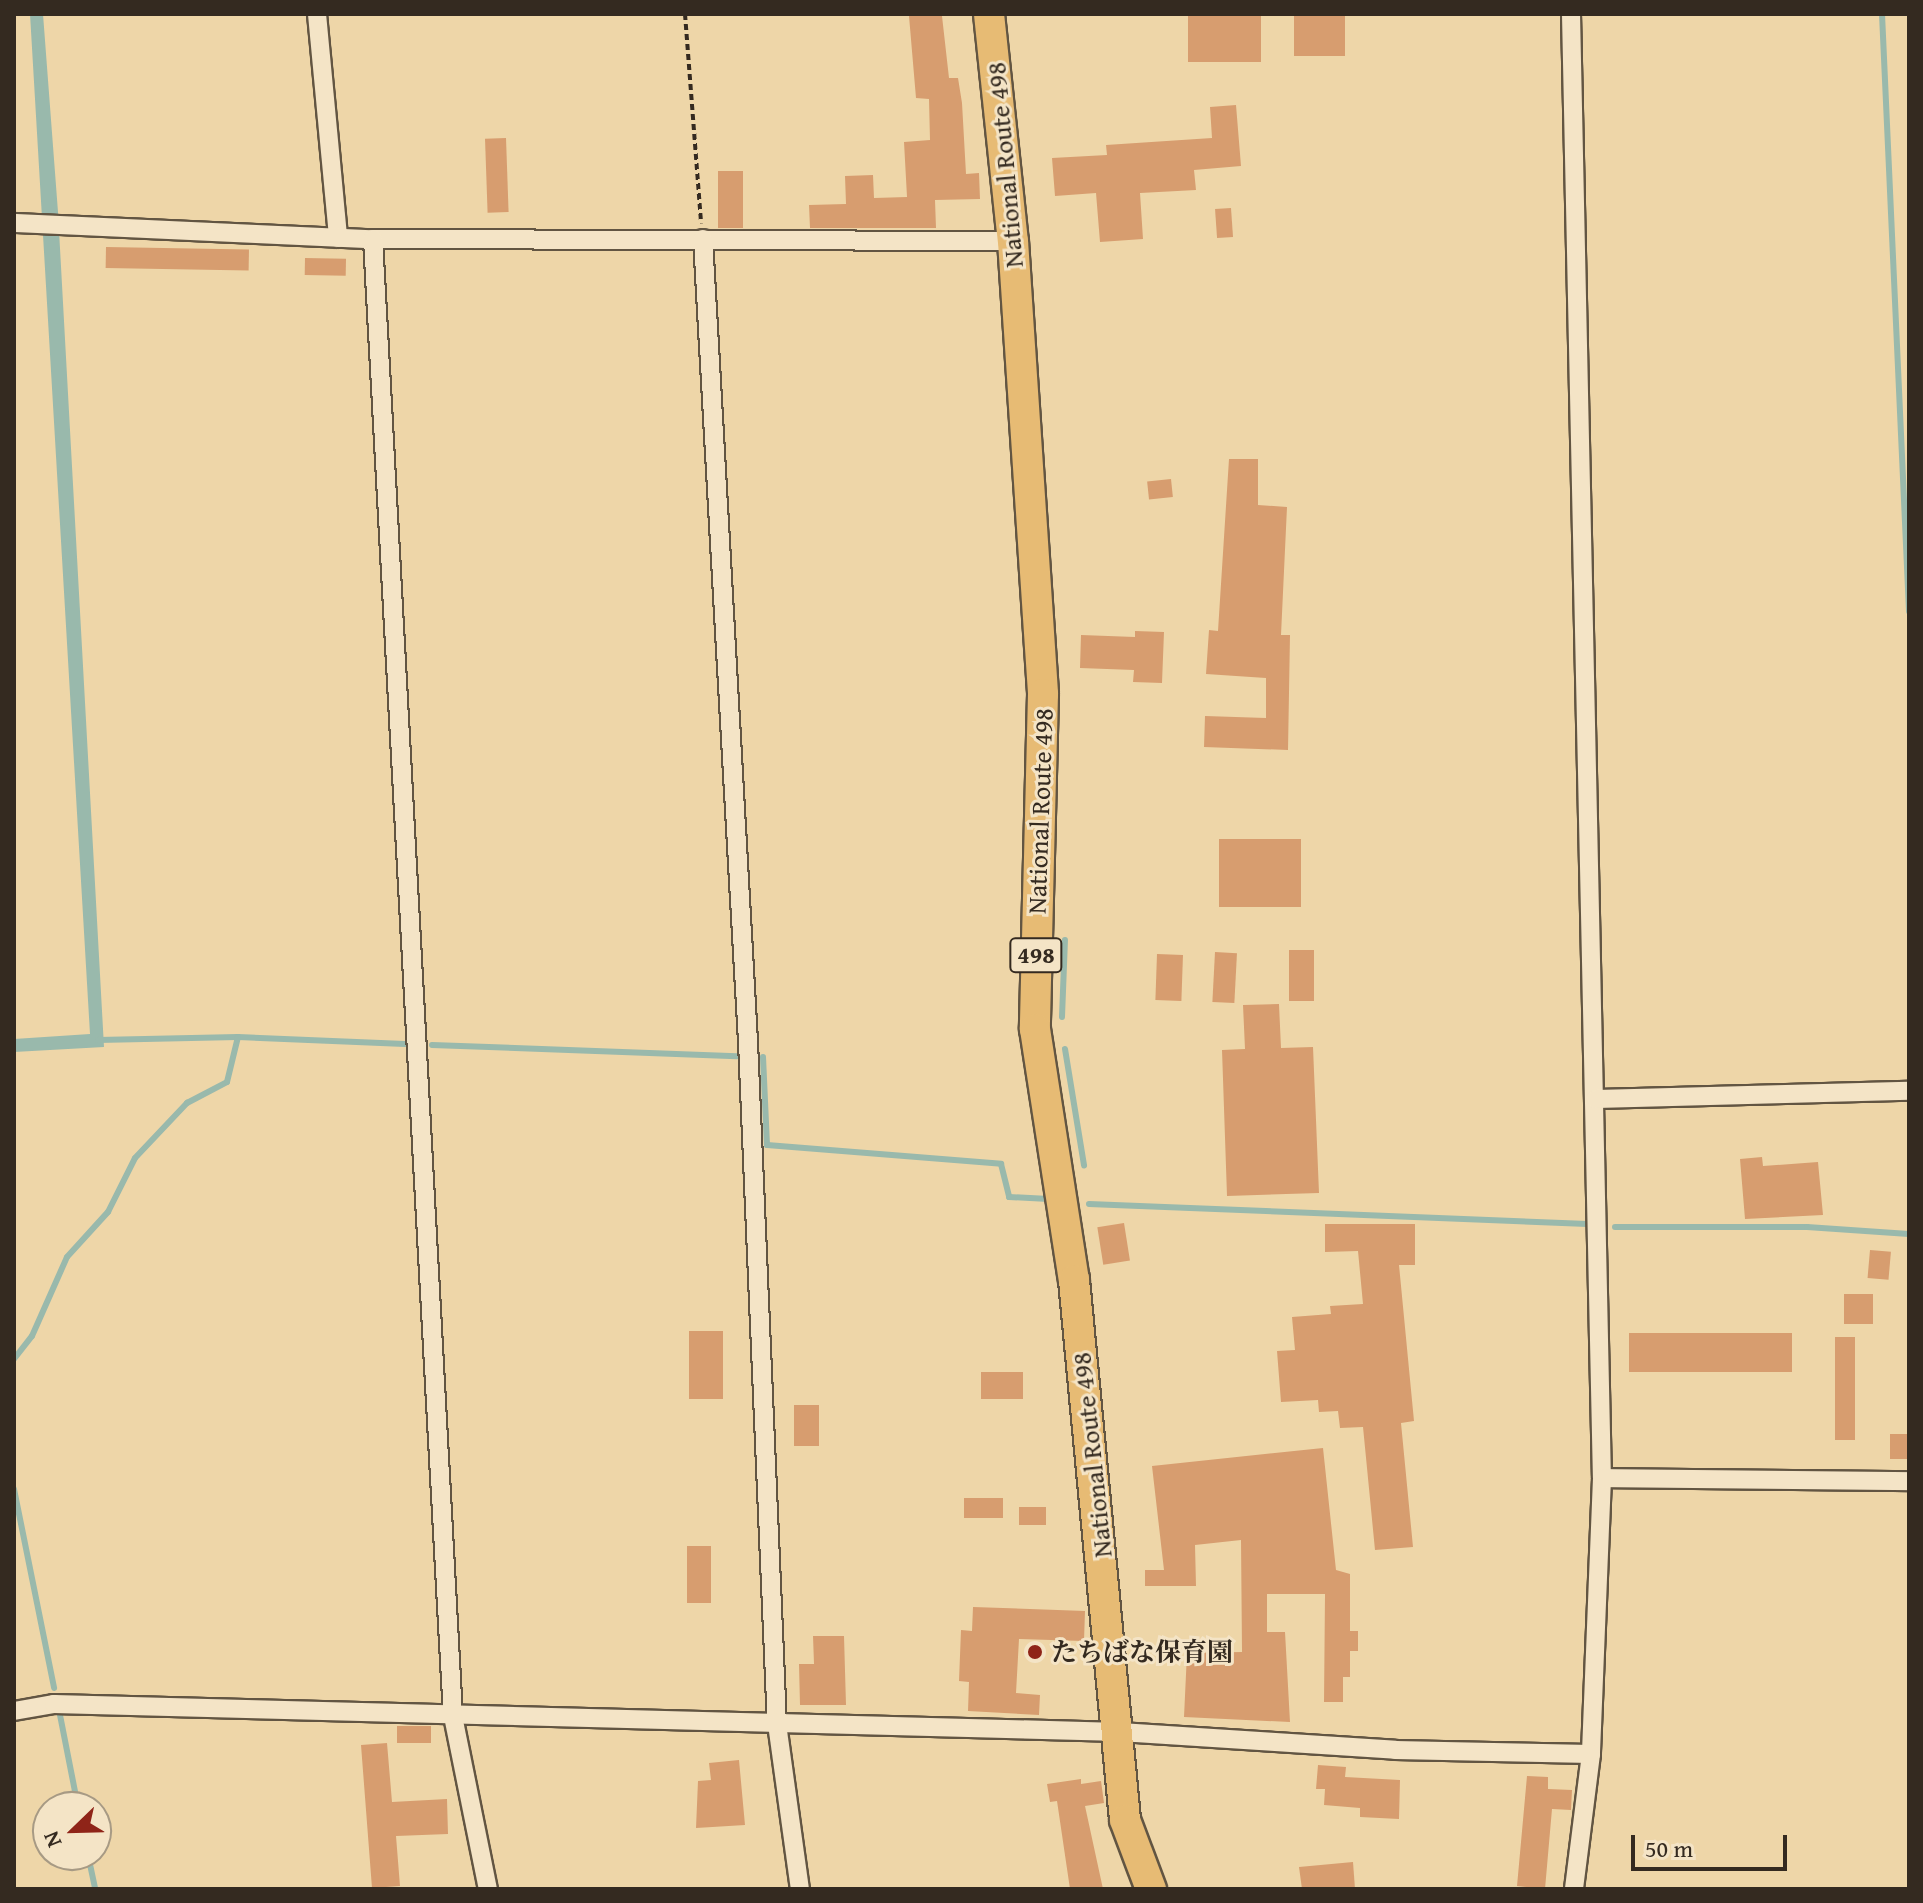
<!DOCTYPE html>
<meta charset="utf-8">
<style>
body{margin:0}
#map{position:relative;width:1923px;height:1903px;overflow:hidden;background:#eed6a8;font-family:"Gentium Book Plus","Noto Serif JP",serif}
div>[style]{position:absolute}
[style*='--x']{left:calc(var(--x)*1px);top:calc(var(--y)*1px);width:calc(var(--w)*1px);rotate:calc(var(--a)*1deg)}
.water>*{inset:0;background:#99b9ac}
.stream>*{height:6px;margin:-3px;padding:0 3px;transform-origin:3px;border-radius:3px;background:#99b9ac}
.building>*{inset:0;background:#d79d6f;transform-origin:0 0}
.path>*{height:4px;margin-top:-2px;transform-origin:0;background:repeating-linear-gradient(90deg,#342a20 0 6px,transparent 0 10px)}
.roads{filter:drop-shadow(2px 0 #625542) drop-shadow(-2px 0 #625542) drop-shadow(0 2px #625542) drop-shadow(0 -2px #625542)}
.minor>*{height:18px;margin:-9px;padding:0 9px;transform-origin:9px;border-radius:9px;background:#f4e4c6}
.trunk>*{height:30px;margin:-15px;padding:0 15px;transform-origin:15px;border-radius:15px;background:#e7bb74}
.dots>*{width:22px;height:22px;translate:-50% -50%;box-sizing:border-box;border:4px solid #f4e4c6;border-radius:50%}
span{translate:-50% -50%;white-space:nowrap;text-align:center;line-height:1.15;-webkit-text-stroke:6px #f4e4c6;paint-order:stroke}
.shield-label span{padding:2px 6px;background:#f4e4c6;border:2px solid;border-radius:6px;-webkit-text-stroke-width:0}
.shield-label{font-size:24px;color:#342a20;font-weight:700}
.street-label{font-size:26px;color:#342a20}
.poi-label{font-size:26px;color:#342a20;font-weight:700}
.left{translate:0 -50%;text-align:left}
.frame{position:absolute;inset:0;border:16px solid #342a20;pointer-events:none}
.north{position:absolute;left:32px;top:1791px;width:80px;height:80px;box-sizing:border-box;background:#f4e4c6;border:2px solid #a79a84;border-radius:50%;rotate:247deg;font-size:22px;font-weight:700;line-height:32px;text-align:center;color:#342a20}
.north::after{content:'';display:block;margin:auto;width:28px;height:36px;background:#8f2418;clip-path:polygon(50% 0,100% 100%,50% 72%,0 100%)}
.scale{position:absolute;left:1631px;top:1835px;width:156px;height:36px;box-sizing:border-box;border:4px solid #342a20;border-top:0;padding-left:10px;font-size:24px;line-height:28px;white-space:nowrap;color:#342a20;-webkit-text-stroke:6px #f4e4c6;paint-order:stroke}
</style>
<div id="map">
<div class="water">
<i style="clip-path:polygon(30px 14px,43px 14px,58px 212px,104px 1047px,14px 1052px,14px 1039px,90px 1034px)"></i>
</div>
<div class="stream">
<i style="--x:1882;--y:14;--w:598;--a:87.41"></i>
<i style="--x:1062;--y:1017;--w:77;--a:-87.8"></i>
<i style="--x:98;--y:1040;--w:140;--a:-1.2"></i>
<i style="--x:238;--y:1037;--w:167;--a:2.4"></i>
<i style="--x:432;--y:1045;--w:305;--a:2.1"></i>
<i style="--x:1065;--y:1049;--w:118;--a:80.7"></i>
<i style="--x:763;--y:1057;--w:88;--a:87.4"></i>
<i style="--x:767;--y:1145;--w:235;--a:4.6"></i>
<i style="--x:1001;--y:1164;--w:34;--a:76"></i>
<i style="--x:1009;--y:1197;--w:35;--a:3"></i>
<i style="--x:1089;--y:1204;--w:499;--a:2.3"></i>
<i style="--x:1615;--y:1227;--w:192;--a:0"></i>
<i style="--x:1807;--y:1227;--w:102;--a:3.9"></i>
<i style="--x:14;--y:1359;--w:29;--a:-52"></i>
<i style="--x:32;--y:1336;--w:86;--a:-66.1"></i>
<i style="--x:67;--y:1257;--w:61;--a:-47.7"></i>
<i style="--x:108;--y:1212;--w:60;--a:-63.4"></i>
<i style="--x:135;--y:1158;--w:76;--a:-46.6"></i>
<i style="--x:187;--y:1103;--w:45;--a:-27.7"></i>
<i style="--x:227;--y:1082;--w:46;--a:-76.3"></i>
<i style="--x:14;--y:1489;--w:203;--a:78.6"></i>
<i style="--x:60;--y:1715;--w:94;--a:78.9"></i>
<i style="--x:88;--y:1855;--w:35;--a:78"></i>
</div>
<div class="building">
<i style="left:1188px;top:14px;width:73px;height:48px"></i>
<i style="left:1294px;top:14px;width:51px;height:42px"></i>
<i style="clip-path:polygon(909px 16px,942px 16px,949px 78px,958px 78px,962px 103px,966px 174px,979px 173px,980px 199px,935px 200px,936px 228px,810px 228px,809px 205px,846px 204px,845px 176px,873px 175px,874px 198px,907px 197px,904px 142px,930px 140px,929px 99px,916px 98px)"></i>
<i style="clip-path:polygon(1236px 105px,1241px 166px,1194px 170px,1196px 190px,1140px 193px,1143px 239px,1100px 242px,1096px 193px,1055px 196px,1052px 158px,1107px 155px,1106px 145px,1212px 138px,1210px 107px)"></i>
<i style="left:506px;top:138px;width:74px;height:21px;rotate:88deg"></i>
<i style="left:718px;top:171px;width:25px;height:57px"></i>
<i style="left:1231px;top:208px;width:29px;height:16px;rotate:86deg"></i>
<i style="left:106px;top:247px;width:143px;height:21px;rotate:1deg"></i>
<i style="left:305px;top:258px;width:41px;height:17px;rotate:1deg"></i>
<i style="clip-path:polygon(1229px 459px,1258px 459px,1258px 505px,1287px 507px,1281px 635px,1290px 635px,1288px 750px,1204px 747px,1205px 716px,1266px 718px,1266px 678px,1206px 674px,1209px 630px,1218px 631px)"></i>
<i style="left:1171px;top:479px;width:18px;height:24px;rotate:84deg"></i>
<i style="clip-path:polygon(1135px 631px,1164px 632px,1162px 683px,1133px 682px,1134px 670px,1080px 668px,1081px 635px,1135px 637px)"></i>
<i style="left:1301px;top:839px;width:68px;height:82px;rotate:90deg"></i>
<i style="left:1289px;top:950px;width:25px;height:51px"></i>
<i style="left:1215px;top:952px;width:22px;height:50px;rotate:3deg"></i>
<i style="left:1157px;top:954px;width:26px;height:46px;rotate:2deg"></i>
<i style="clip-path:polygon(1279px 1004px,1281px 1048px,1313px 1047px,1319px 1193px,1227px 1196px,1222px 1050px,1245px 1049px,1243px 1005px)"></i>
<i style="clip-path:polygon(1762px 1157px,1763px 1166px,1818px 1162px,1823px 1215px,1745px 1219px,1740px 1159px)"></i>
<i style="left:1124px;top:1223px;width:38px;height:27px;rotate:81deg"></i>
<i style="clip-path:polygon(1325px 1224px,1415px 1224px,1415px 1265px,1399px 1265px,1414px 1421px,1401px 1423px,1413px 1547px,1375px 1550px,1363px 1427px,1340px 1428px,1338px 1411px,1319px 1412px,1318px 1400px,1281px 1402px,1277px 1351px,1295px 1350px,1292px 1317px,1331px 1314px,1330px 1306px,1363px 1304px,1358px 1251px,1325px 1252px)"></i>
<i style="left:1870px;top:1250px;width:21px;height:28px;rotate:5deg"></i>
<i style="left:1844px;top:1294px;width:29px;height:30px"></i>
<i style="left:689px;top:1331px;width:34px;height:68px"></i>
<i style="left:1792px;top:1333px;width:39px;height:163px;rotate:90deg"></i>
<i style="left:1835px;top:1337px;width:20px;height:103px"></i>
<i style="left:981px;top:1372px;width:42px;height:27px"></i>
<i style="left:794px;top:1405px;width:25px;height:41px"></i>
<i style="left:1890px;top:1434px;width:19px;height:25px"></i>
<i style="clip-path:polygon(1323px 1448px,1336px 1570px,1350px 1574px,1350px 1631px,1358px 1631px,1358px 1651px,1350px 1651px,1350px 1677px,1343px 1677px,1343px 1702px,1324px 1702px,1325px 1594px,1267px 1594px,1267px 1632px,1285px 1632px,1290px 1722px,1184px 1717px,1187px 1653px,1242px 1652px,1241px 1540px,1195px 1545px,1196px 1586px,1145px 1586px,1145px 1570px,1164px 1570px,1152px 1466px)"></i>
<i style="left:964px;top:1498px;width:39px;height:20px"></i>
<i style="left:1019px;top:1507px;width:27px;height:18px"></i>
<i style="left:687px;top:1546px;width:24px;height:57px"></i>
<i style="clip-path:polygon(973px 1607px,1085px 1611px,1084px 1641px,1019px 1639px,1016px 1693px,1040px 1695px,1039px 1715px,968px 1711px,969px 1682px,959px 1681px,961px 1630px,972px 1631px)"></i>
<i style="clip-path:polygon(813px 1636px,844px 1636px,846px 1705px,800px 1705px,799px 1664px,814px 1664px)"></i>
<i style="left:397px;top:1726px;width:34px;height:17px"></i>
<i style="clip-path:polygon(387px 1743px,392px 1802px,447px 1799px,448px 1834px,396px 1836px,400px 1886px,372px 1888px,361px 1745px)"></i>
<i style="clip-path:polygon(739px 1760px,745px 1825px,696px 1828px,698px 1781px,711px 1780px,709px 1763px)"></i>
<i style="clip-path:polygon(1318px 1765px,1346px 1767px,1345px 1777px,1400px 1780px,1399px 1819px,1360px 1817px,1360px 1808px,1324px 1805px,1325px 1789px,1316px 1789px)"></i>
<i style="clip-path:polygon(1527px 1776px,1548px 1777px,1548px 1789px,1572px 1790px,1571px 1810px,1552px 1809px,1545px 1889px,1517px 1886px)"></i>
<i style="clip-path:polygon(1081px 1779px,1081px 1784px,1101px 1781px,1104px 1803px,1085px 1806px,1103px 1889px,1070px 1889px,1057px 1801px,1050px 1802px,1047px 1784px)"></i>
<i style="clip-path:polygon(1353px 1862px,1355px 1889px,1302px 1889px,1299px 1867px)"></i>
</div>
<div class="path">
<i style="--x:685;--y:14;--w:210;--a:85.6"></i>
</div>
<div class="roads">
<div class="minor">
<i style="--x:317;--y:14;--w:225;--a:84.6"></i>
<i style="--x:1571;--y:14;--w:1464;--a:88.79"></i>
<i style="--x:1602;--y:1478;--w:276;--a:92.3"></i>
<i style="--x:1591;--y:1754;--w:136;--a:97.2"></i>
<i style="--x:14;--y:223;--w:359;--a:2.6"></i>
<i style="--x:373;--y:239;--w:640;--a:0.18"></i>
<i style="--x:373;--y:239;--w:1479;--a:86.9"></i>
<i style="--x:453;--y:1716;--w:177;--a:78.6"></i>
<i style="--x:703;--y:239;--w:804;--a:86.79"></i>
<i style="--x:748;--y:1042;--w:683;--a:87.57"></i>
<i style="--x:777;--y:1724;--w:167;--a:82.1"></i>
<i style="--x:1596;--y:1099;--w:313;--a:-1.5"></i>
<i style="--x:1602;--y:1478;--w:307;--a:0.6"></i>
<i style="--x:14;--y:1711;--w:41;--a:-9.9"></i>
<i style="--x:54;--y:1704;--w:1066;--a:1.5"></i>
<i style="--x:1120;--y:1732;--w:276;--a:3.7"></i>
<i style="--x:1395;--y:1750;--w:196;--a:1.2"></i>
</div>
<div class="trunk">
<i style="--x:989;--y:14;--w:228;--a:84"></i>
<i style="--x:1013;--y:241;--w:454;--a:86.2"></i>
<i style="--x:1043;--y:694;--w:335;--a:91.4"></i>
<i style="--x:1035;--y:1029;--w:254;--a:81.2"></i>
<i style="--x:1074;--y:1280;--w:542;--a:84.6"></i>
<i style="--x:1125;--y:1820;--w:74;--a:69.4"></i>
</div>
</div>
<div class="dots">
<i style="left:1035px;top:1652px;background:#8f2418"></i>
</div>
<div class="shield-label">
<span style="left:1036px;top:955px">498</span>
</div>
<div class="street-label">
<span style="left:1005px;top:165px;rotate:-95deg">National Route 498</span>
<span style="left:1040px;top:811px;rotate:-88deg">National Route 498</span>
<span style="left:1092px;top:1455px;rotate:-96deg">National Route 498</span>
</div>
<div class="poi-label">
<span class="left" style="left:1051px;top:1652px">たちばな保育園</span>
</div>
<div class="frame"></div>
<div class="north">N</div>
<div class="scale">50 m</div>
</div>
